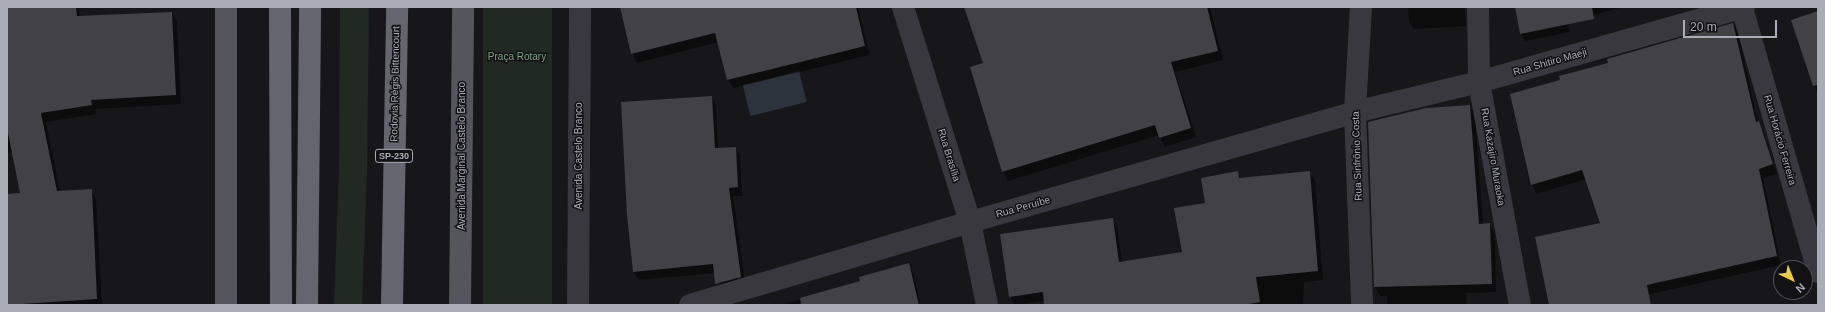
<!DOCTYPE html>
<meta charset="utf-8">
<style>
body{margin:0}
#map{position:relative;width:1825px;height:312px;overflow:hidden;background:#171719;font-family:Helvetica,sans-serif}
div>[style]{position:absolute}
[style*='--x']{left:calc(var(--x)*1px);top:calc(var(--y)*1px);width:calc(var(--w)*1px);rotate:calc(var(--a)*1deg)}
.green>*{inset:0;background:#212923;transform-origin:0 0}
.water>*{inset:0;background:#2d333c;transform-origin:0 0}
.shadow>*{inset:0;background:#0007}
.building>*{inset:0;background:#414146}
.street>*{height:22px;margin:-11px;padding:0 11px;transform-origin:11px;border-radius:11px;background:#38383e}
.primary>*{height:22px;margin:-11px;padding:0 11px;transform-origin:11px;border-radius:11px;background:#54555d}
.highway>*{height:22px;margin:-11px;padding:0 11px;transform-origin:11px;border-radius:11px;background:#64656f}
span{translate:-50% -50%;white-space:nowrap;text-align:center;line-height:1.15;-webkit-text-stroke:3px #121214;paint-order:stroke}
.shield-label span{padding:1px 3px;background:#121214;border:1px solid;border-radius:3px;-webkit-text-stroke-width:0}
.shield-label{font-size:9px;color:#aaacb8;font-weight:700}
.park-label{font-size:10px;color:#81a289}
.street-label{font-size:10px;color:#aaacb8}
.frame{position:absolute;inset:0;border:8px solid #aaacb8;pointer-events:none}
.north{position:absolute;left:1773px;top:260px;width:40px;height:40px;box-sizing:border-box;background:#121214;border:1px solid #4f5056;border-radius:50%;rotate:137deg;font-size:11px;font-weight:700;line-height:16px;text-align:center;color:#aaacb8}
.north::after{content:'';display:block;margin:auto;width:14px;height:18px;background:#ebce3d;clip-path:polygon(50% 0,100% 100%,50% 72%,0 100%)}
.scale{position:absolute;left:1683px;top:20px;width:94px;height:18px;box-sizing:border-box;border:2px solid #aaacb8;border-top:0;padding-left:5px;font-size:12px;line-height:14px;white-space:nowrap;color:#aaacb8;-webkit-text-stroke:3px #121214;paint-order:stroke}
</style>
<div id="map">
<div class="green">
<i style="clip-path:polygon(340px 7px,369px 7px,367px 171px,362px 305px,334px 305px,339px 168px)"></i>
<i style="left:483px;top:7px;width:69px;height:298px"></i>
</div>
<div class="water">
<i style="left:799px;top:71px;width:32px;height:58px;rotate:76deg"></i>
</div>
<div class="shadow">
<i style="clip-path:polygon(7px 7px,79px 7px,80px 17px,172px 13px,177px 22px,181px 104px,95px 109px,96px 114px,46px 122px,60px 192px,91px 190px,96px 199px,102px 305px,7px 305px,7px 195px,21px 194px,13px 152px,7px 153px)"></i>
<i style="clip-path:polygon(621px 7px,858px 7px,870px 55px,733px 88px,728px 79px,718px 42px,637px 63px,632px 53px)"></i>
<i style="clip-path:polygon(965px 7px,1210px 7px,1223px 60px,1175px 72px,1196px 137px,1165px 147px,1159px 135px,1008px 181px,1003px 171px,985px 63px)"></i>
<i style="clip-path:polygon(1408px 7px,1465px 7px,1466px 26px,1414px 29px,1409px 21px)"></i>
<i style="clip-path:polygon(1516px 7px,1623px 7px,1568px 22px,1570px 32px,1525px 41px,1521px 33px)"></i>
<i style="clip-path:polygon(1818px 12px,1818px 95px,1793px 20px)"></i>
<i style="clip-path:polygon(1733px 24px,1738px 33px,1758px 123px,1763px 131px,1777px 174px,1763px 178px,1781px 265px,1600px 305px,1550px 305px,1601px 223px,1586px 179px,1537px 194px,1532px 185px,1512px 94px,1561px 81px,1610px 64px)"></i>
<i style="clip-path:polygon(711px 97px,716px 106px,718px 149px,735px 148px,740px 156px,742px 196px,733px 196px,745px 282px,720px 285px,715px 273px,639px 280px,634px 272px)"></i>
<i style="clip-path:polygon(1470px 106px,1475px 115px,1483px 225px,1490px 225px,1495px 234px,1496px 292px,1467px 293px,1466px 305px,1387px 305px,1387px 296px,1380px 296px,1375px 287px)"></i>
<i style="clip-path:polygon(1238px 172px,1241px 179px,1310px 173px,1315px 181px,1323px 280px,1304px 282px,1303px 305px,1070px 305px,1069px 297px,1015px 305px,1010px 296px,1112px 219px,1117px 227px,1122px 263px,1183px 252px,1206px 203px)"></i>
<i style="clip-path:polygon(908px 265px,913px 273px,921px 305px,781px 305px,861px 281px)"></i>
<i style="clip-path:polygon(777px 303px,778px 305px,770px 305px)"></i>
</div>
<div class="building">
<i style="clip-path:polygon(7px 7px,76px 7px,77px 16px,172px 12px,176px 95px,91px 100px,92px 105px,41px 113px,57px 191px,92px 189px,97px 299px,7px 305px,7px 194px,20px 193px,7px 128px)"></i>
<i style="clip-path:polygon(620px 7px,856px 7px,865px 46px,727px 80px,715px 33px,631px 54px)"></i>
<i style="clip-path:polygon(964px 7px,1207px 7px,1218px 51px,1171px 62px,1191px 128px,1159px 138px,1155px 125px,1002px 172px,970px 67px,983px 63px)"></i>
<i style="clip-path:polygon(1515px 7px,1592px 7px,1594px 19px,1520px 34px)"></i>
<i style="clip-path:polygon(1818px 11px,1818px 85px,1813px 86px,1791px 20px)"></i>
<i style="clip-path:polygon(1733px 23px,1756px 122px,1759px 121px,1773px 164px,1759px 169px,1777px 256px,1647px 285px,1651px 305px,1549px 305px,1535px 237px,1600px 223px,1582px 170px,1531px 185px,1510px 94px,1560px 80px,1559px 76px,1608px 63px,1607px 59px)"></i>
<i style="clip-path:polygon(712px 96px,715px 148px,736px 147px,738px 187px,729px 188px,741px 277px,715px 284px,713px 264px,633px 272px,627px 215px,621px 102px)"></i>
<i style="clip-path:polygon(1470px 105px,1479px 224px,1490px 223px,1492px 284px,1374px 287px,1368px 122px,1426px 108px)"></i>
<i style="clip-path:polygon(1238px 171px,1239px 178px,1310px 171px,1318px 271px,1256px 277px,1260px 302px,1243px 305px,1044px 305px,1043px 292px,1009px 297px,1000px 234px,1113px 218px,1119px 262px,1182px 252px,1174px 208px,1205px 203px,1201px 178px)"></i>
<i style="clip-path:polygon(909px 263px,919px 305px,801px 305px,800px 298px,860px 281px,859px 277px)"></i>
</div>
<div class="street">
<i style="--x:903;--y:7;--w:225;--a:72.7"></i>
<i style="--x:970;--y:222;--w:85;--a:78.4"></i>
<i style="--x:1361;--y:7;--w:105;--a:93.3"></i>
<i style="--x:1355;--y:112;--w:193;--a:87.9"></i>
<i style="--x:1478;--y:7;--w:75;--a:89.2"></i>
<i style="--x:1479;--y:82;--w:227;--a:79.6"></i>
<i style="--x:1742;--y:8;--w:275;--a:73.9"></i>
<i style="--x:578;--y:305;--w:298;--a:-89.6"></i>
<i style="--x:690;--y:305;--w:292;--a:-16.5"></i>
<i style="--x:970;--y:222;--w:400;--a:-15.9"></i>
<i style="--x:1355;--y:112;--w:128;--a:-13.6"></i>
<i style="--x:1479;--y:82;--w:275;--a:-15.8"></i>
</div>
<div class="primary">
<i style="--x:226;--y:7;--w:298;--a:90"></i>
<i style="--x:460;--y:305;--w:298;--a:-89.4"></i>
</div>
<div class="highway">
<i style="--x:280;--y:7;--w:298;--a:89.8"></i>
<i style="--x:307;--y:305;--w:298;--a:-89.4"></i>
<i style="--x:392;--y:305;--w:298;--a:-89"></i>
</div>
<div class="shield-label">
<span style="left:394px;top:156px">SP-230</span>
</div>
<div class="park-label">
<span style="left:517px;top:57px">Praça Rotary</span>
</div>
<div class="street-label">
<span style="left:1550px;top:62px;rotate:-16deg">Rua Shitiro Maeji</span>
<span style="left:395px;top:84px;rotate:-89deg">Rodovia Régis Bittencourt</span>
<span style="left:1780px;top:140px;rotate:74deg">Rua Horácio Ferreira</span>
<span style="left:949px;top:155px;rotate:73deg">Rua Brasília</span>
<span style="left:462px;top:156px;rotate:-90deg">Avenida Marginal Castelo Branco</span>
<span style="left:579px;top:156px;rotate:-90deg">Avenida Castelo Branco</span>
<span style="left:1357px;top:156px;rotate:-92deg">Rua Sinfrônio Costa</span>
<span style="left:1493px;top:157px;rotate:80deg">Rua Kazajiro Muraoka</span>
<span style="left:1023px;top:207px;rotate:-16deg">Rua Peruíbe</span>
</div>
<div class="frame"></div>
<div class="north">N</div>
<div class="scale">20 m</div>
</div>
